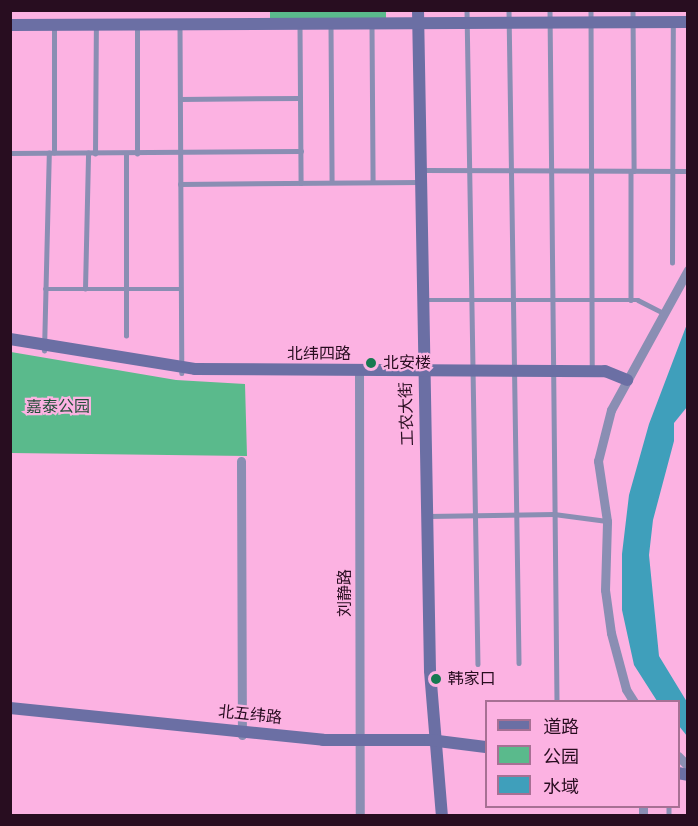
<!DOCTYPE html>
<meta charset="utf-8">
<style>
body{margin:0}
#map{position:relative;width:698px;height:826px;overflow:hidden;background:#fcb2e2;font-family:"Space Grotesk","Noto Sans SC",sans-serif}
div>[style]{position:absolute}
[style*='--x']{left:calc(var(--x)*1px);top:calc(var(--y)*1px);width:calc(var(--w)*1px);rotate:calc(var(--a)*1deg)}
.green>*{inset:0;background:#5aba8c}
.water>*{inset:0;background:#3f9fbb}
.lane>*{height:4.5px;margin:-2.25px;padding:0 2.25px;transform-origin:2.25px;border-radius:2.25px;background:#8a8eb3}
.street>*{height:9px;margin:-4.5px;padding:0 4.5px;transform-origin:4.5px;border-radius:4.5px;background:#8a8eb3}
.secondary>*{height:12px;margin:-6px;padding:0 6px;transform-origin:6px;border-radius:6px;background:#6b6fa4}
.dots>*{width:16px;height:16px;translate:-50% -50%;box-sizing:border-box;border:3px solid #fcb2e2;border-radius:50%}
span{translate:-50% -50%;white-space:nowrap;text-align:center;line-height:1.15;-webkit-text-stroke:4.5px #fcb2e2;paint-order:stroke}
.street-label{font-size:16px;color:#280d20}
.poi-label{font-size:16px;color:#280d20}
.left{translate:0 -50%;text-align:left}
.park-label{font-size:16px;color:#234e39}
.frame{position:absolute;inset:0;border:12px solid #280d20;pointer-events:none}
.legend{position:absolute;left:485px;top:700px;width:195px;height:108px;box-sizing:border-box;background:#fcb2e2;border:2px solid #a77094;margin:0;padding:8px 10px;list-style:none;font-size:18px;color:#280d20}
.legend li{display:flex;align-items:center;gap:12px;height:30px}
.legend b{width:30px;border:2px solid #a77094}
</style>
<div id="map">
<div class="green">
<i style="clip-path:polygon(270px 11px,386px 11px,386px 19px,270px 21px)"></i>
<i style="clip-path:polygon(11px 352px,176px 380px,245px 384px,247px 456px,11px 453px)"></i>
</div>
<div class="water">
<i style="clip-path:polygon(687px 324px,687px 407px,674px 423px,674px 441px,653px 520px,649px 555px,659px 656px,687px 702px,687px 736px,679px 726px,678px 702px,657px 701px,634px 665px,622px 610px,622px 554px,629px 495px,649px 424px)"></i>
</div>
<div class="lane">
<i style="--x:467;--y:10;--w:654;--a:89.04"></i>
<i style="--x:509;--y:10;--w:653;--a:89.12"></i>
<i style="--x:550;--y:10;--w:692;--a:89.42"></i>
<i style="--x:591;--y:10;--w:361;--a:89.8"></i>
<i style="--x:633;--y:10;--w:161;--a:89.6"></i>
<i style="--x:180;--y:25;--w:348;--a:89.7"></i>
<i style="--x:300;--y:26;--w:157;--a:89.6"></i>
<i style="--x:331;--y:26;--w:156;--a:89.6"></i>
<i style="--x:372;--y:26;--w:156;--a:89.6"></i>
<i style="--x:180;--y:99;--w:120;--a:-0.5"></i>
<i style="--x:10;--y:153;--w:291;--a:-0.4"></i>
<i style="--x:54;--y:153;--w:127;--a:-90"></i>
<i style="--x:95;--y:154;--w:129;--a:-89.6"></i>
<i style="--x:137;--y:154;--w:129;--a:-90"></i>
<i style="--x:423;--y:170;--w:265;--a:0.2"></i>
<i style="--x:631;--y:171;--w:129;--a:90"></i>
<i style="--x:180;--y:184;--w:240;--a:-0.5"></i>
<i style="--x:672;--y:263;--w:241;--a:-89.8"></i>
<i style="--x:45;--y:289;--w:136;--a:0"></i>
<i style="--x:85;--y:289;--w:136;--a:-88.7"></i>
<i style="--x:424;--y:300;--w:214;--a:0"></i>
<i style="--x:638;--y:300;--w:29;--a:27"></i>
<i style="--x:126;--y:336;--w:182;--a:-90"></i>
<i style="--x:44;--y:351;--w:198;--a:-88.6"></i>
<i style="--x:428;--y:516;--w:126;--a:-0.9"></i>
<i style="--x:554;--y:514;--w:53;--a:7.5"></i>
<i style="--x:669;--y:806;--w:10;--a:90"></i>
</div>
<div class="street">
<i style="--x:359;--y:370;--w:446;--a:89.9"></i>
<i style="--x:241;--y:461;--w:274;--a:89.8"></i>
<i style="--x:634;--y:702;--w:15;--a:-122"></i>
<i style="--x:626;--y:689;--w:58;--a:-105"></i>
<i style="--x:611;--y:633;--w:43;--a:-97.9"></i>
<i style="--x:605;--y:590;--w:69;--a:-88.3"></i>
<i style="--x:607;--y:521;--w:61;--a:-98.5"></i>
<i style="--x:598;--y:461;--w:53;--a:-75.7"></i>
<i style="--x:611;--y:410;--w:160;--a:-61.2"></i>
<i style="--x:678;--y:756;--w:14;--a:45"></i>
<i style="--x:643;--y:816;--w:10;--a:-90"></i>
</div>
<div class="secondary">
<i style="--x:418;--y:10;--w:661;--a:88.96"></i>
<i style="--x:430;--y:671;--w:145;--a:85.3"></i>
<i style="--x:10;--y:25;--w:678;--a:-0.25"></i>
<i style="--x:10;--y:339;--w:187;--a:9.2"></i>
<i style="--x:195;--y:369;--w:410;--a:0.3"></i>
<i style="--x:605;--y:371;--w:24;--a:22"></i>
<i style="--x:10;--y:708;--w:315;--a:5.8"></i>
<i style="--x:323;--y:740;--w:107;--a:0"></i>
<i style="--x:430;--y:740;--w:56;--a:7.1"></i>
<i style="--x:678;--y:773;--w:10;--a:11"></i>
</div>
<div class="dots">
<i style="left:371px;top:363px;background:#167951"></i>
<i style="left:436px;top:679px;background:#167951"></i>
</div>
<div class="street-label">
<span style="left:319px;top:354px">北纬四路</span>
<span style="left:407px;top:414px;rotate:-92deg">工农大街</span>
<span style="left:345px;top:593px;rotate:-90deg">刘静路</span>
<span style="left:250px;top:715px;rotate:6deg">北五纬路</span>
</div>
<div class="poi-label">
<span class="left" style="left:383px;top:363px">北安楼</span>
<span class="left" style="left:448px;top:679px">韩家口</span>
</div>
<div class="park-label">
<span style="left:58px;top:407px">嘉泰公园</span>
</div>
<div class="frame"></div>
<ul class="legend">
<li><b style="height:8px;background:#6b6fa4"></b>道路</li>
<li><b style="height:16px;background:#5aba8c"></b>公园</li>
<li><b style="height:16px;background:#3f9fbb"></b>水域</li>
</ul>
</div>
